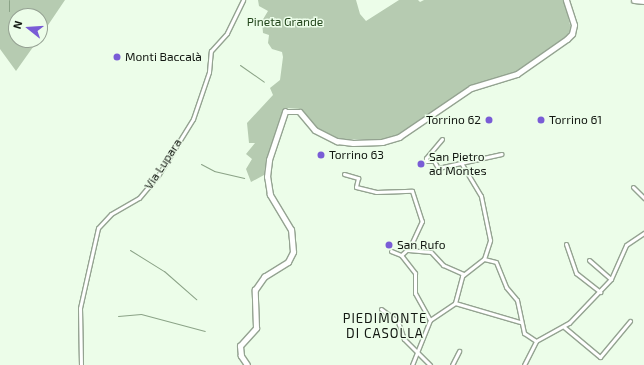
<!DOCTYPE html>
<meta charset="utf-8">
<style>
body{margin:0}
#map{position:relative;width:644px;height:365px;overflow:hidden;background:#ecfde9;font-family:"Exo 2",sans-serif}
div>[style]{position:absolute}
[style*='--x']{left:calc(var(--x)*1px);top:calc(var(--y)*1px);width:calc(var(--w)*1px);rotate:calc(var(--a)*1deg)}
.green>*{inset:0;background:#b6cbb1}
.stream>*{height:1px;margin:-0.5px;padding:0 0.5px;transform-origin:0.5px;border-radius:0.5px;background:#8ba387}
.roads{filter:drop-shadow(1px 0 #94a391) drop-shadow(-1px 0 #94a391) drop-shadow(0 1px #94a391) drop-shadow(0 -1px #94a391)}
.street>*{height:3px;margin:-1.5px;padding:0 1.5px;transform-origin:1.5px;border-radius:1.5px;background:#fff}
.secondary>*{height:4.5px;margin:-2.25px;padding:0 2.25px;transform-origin:2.25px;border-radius:2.25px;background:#fff}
.dots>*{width:11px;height:11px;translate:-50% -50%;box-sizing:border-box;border:2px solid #ecfde9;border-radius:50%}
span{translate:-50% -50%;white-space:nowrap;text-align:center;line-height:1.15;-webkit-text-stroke:3px #ecfde9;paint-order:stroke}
.park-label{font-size:12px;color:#23461c}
.poi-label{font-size:12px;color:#131812}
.left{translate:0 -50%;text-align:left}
.right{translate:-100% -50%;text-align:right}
.street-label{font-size:12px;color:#131812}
.neighbourhood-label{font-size:13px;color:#131812;letter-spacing:1px}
.north{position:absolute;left:8px;top:8px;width:40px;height:40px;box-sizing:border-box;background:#ecfde9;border:1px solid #95a193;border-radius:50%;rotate:287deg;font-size:11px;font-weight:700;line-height:16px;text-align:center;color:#131812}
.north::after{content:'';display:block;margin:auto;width:14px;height:18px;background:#795cd6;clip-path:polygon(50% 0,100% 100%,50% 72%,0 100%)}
</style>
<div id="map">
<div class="green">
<i style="clip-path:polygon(0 0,65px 0,40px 37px,40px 16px,16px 16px,16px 40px,38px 40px,16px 71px,0 49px)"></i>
<i style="clip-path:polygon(258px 0,356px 0,360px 14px,366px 21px,399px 0,418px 0,420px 2px,424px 0,564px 0,571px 29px,564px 40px,536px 60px,510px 75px,476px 84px,400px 135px,384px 140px,338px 139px,318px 130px,300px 109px,287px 108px,266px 161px,264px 175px,251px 182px,246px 169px,252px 159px,246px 154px,255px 143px,249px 143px,247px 123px,273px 95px,270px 88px,280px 80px,283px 57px,282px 52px,272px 49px,268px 43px,269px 35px,263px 33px,262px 21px,268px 11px,259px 6px)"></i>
</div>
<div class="stream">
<i style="--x:9;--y:11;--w:11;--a:-90"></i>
<i style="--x:240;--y:65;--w:29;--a:35"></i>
<i style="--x:201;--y:164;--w:15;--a:28"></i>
<i style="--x:214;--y:171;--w:31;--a:13"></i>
<i style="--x:130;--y:250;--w:40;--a:32"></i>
<i style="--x:164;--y:271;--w:43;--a:41.2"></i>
<i style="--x:118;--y:316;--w:23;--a:-5"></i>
<i style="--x:141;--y:314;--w:66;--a:14.9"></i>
</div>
<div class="roads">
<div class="street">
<i style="--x:442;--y:139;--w:25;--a:130"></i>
<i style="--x:426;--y:158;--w:3;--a:90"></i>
<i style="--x:426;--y:161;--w:8;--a:0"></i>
<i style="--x:434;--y:161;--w:8;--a:60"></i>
<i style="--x:438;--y:168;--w:65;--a:-12.5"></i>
<i style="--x:344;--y:174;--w:15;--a:16"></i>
<i style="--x:358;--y:178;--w:9;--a:103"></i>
<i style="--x:356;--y:187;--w:21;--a:14"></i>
<i style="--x:376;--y:192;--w:36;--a:-2"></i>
<i style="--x:412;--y:191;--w:32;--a:72"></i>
<i style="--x:422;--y:221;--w:29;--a:115"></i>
<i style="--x:410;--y:247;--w:12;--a:138"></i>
<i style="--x:633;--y:187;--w:16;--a:45"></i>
<i style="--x:566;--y:244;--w:31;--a:71"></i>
<i style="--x:576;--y:273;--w:31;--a:38"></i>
<i style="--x:408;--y:250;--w:23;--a:5"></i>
<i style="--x:431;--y:252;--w:18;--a:47"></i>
<i style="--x:443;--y:265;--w:22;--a:24"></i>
<i style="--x:391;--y:251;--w:11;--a:22"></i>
<i style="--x:401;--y:255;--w:23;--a:52"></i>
<i style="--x:415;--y:273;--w:20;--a:90"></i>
<i style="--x:415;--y:293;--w:31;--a:61"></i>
<i style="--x:484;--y:259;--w:12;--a:14"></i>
<i style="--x:496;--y:262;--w:27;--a:68"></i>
<i style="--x:506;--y:287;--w:17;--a:50"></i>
<i style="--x:517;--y:300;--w:34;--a:78"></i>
<i style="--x:524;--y:333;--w:14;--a:34"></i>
<i style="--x:589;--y:260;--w:29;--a:41"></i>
<i style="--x:455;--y:303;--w:28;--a:-75"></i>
<i style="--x:462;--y:276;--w:28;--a:-38"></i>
<i style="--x:484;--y:259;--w:20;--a:-72"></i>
<i style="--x:490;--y:240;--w:45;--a:-101.6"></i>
<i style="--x:481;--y:196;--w:39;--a:-121"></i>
<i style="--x:455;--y:303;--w:68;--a:16.3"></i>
<i style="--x:381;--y:309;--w:21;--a:37"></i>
<i style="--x:398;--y:322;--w:18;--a:71"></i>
<i style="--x:404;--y:339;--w:37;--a:45"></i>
<i style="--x:564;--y:327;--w:47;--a:39.8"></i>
<i style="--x:600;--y:357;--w:47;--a:-50.2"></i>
<i style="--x:536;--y:341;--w:38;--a:-29"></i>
<i style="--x:569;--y:323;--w:61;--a:-46.3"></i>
<i style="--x:611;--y:279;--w:37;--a:-66"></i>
<i style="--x:626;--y:245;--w:22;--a:-34"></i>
<i style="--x:81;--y:365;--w:57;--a:-91"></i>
<i style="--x:80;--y:308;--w:82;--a:-77.3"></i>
<i style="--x:98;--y:228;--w:19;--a:-47"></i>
<i style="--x:111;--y:214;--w:32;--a:-30"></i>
<i style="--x:139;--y:198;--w:31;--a:-50"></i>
<i style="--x:159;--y:174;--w:65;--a:-58.3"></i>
<i style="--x:193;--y:119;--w:50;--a:-71.2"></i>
<i style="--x:209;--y:72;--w:21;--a:-85"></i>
<i style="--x:211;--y:51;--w:24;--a:-48"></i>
<i style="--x:227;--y:33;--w:37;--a:-64"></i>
<i style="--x:412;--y:365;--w:48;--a:-68.2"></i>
<i style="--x:430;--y:320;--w:30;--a:-34"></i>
<i style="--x:452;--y:365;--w:16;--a:-63"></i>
<i style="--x:524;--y:365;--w:27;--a:-63"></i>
</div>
<div class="secondary">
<i style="--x:634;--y:0;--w:10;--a:6"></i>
<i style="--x:247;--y:365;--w:11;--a:-124"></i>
<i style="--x:241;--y:356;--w:10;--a:-96"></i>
<i style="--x:240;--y:346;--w:24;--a:-48"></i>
<i style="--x:256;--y:328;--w:38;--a:-92"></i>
<i style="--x:255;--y:290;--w:16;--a:-55"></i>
<i style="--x:264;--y:277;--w:28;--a:-32"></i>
<i style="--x:288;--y:262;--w:11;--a:-63"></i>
<i style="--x:293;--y:252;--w:22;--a:-95"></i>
<i style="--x:291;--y:230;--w:41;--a:-121"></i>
<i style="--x:270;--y:195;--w:18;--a:-99"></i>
<i style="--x:267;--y:177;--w:17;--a:-83"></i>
<i style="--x:269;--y:160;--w:51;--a:-71.6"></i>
<i style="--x:285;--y:112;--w:15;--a:0"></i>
<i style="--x:300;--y:112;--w:23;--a:50"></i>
<i style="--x:315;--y:130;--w:25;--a:27"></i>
<i style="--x:337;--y:141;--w:16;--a:7"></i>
<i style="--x:353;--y:143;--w:29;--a:-2"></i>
<i style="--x:382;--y:142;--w:18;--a:-16"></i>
<i style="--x:399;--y:137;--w:87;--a:-34.2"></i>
<i style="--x:471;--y:88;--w:48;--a:-16.9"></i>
<i style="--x:517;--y:74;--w:61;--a:-35"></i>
<i style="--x:567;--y:39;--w:7;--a:-45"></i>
<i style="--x:572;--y:34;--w:9;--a:-77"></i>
<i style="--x:574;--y:25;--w:26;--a:-108"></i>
</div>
</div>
<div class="dots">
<i style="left:117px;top:57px;background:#795cd6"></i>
<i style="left:489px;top:120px;background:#795cd6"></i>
<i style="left:541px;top:120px;background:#795cd6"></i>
<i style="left:321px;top:155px;background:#795cd6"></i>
<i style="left:421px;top:164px;background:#795cd6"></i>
<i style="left:389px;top:245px;background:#795cd6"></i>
</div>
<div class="park-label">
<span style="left:285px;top:22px">Pineta Grande</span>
</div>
<div class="poi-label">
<span class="left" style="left:125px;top:57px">Monti Baccalà</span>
<span class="right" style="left:481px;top:120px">Torrino 62</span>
<span class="left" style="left:549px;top:120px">Torrino 61</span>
<span class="left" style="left:329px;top:155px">Torrino 63</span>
<span class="left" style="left:429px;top:164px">San Pietro<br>ad Montes</span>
<span class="left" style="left:397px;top:245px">San Rufo</span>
</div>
<div class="street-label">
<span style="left:163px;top:164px;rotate:-57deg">Via Lupara</span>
</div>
<div class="neighbourhood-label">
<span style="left:385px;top:326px">PIEDIMONTE<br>DI CASOLLA</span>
</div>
<div class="north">N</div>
</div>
